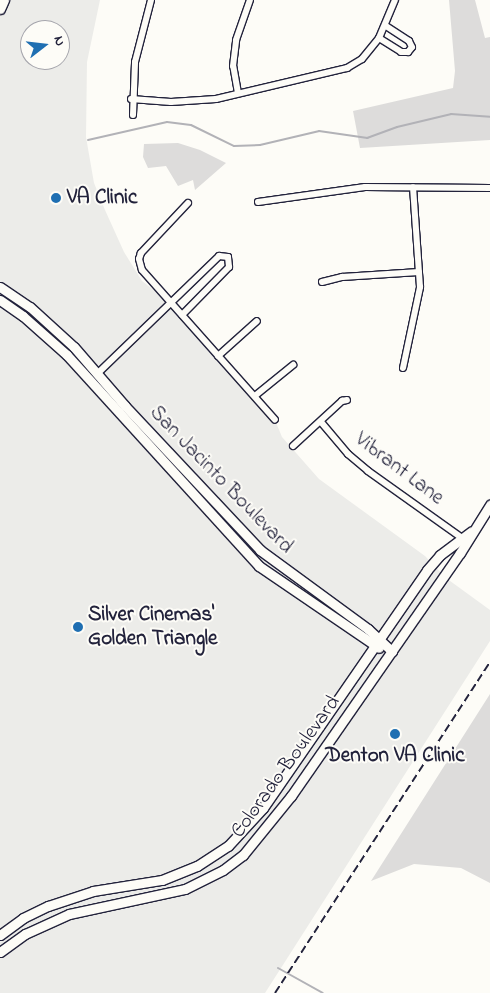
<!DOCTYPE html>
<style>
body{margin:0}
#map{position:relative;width:490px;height:993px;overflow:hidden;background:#fdfcf7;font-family:"Indie Flower",sans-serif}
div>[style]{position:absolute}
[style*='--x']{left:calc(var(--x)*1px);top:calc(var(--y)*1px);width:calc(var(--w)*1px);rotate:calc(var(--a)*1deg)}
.built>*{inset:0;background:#ecece9}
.green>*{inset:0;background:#dddcdb}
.stream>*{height:2px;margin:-1px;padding:0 1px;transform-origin:1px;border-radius:1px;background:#b2b2b7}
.roads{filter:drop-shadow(1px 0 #22223b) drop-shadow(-1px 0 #22223b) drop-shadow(0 1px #22223b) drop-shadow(0 -1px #22223b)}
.street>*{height:6px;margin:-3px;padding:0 3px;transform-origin:3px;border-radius:3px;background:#fdfcf7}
.secondary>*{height:9px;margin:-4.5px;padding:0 4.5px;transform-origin:4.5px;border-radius:4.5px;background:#fdfcf7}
.rail>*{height:2px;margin-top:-1px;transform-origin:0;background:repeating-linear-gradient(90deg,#22223b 0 8px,transparent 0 12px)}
.dots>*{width:14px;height:14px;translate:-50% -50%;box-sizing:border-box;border:2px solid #fdfcf7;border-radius:50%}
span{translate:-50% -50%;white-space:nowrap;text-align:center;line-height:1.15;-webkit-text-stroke:4px #fdfcf7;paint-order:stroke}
.poi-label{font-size:21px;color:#22223b;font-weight:700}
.left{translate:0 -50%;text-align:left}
.street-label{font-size:21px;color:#22223b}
.north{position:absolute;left:20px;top:20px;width:50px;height:50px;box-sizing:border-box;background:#fdfcf7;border:1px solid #a5a5ac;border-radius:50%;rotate:74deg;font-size:14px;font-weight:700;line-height:20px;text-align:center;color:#22223b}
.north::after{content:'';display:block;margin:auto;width:18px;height:22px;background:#1f6fb2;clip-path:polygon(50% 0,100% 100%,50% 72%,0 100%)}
</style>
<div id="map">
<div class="built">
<i style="clip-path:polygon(evenodd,8px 0,100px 0,87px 62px,86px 137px,94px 183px,105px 210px,124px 252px,142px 281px,172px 304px,275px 420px,282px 437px,319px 479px,425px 556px,446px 578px,490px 610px,490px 641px,265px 993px,0 993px,0 16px,8px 0,30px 30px,60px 30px,60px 60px,30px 60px,30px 30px)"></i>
</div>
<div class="green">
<i style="clip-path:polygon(449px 0,475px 0,485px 38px,490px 37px,490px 140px,360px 148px,353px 111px,453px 88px,455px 71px)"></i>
<i style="clip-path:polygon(178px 143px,200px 150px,226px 163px,195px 190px,193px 180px,178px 186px,166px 166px,148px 168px,143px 157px,144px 144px)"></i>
<i style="clip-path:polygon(490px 694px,490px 883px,461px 868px,414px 864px,371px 881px)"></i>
</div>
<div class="stream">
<i style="--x:88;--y:140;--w:81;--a:-12.8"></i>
<i style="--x:167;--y:122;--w:24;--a:7"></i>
<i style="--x:191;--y:125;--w:48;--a:26"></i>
<i style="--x:234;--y:146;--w:26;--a:-2"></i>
<i style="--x:260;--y:145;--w:61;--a:-13.3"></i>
<i style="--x:319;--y:131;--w:49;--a:8.3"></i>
<i style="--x:367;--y:138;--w:32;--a:-20"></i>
<i style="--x:397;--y:127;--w:56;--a:-13.5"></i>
<i style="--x:451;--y:114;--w:39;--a:4"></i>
<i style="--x:278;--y:968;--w:51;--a:29.1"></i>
</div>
<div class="roads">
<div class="street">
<i style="--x:379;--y:38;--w:26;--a:32"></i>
<i style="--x:401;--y:52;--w:7;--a:0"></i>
<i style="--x:408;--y:52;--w:6;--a:-51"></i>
<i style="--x:412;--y:47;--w:7;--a:-117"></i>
<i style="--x:409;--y:41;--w:27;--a:-147"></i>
<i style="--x:238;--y:93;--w:27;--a:-100"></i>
<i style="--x:233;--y:66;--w:26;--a:-83"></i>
<i style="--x:236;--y:40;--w:42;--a:-70.7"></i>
<i style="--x:131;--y:99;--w:40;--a:4.3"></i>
<i style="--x:171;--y:102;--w:45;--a:-3.8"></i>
<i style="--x:216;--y:99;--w:135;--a:-13.3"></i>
<i style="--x:347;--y:68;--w:17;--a:-31"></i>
<i style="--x:362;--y:59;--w:27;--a:-51"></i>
<i style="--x:379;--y:38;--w:41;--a:-67.2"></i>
<i style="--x:133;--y:115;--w:53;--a:-87.8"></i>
<i style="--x:135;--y:62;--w:64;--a:-75.5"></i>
<i style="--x:258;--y:202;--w:108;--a:-8"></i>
<i style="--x:365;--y:187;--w:125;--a:0.5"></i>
<i style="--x:188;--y:203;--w:69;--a:133.2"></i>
<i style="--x:141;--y:253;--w:6;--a:108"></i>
<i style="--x:139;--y:259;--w:11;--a:75"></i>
<i style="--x:142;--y:270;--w:200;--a:48.4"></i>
<i style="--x:322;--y:282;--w:21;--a:-14"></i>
<i style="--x:342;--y:277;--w:77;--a:-3.7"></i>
<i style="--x:218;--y:356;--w:52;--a:-41.9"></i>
<i style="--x:403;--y:368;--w:83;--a:-78.1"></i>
<i style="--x:420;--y:287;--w:100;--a:-94"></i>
<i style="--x:97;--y:374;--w:170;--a:-44"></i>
<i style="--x:219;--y:256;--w:9;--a:6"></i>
<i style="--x:228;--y:257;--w:10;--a:84"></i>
<i style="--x:229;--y:267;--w:67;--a:134.4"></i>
<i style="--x:256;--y:395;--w:48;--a:-39"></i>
<i style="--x:321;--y:422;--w:42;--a:49.8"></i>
<i style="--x:348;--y:454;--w:26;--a:40"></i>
<i style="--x:368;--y:471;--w:115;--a:35.5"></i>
<i style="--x:293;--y:446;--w:67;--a:-42.6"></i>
<i style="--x:342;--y:401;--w:5;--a:-11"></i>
</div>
<div class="secondary">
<i style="--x:0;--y:9;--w:10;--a:-66"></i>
<i style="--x:0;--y:287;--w:36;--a:34"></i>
<i style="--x:30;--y:307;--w:59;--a:42.3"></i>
<i style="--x:74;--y:347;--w:78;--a:49.2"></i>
<i style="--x:125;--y:406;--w:197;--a:46.8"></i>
<i style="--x:260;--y:550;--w:134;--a:36.2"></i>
<i style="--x:368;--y:629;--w:33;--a:43"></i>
<i style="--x:0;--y:300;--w:28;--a:35"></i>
<i style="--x:23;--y:316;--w:59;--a:41.6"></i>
<i style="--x:67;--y:355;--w:285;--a:47.7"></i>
<i style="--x:259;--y:566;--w:145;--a:34.3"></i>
<i style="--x:0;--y:935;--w:29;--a:-36"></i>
<i style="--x:23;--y:918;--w:28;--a:-26"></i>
<i style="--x:48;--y:906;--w:47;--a:-18.4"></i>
<i style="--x:93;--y:891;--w:70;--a:-9.1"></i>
<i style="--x:162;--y:880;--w:38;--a:-22"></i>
<i style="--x:197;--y:866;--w:37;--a:-33"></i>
<i style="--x:228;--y:846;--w:52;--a:-47.4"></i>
<i style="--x:263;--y:808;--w:289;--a:-55.4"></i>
<i style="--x:427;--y:570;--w:20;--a:-49"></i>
<i style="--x:440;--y:555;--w:39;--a:-37"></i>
<i style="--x:0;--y:952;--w:31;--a:-36"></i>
<i style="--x:25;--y:934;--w:48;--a:-24.4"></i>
<i style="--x:69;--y:914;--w:119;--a:-12.2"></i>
<i style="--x:185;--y:889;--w:42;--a:-26.6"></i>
<i style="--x:223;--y:870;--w:25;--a:-37"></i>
<i style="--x:243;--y:855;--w:76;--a:-50.9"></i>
<i style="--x:291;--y:796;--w:296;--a:-55.2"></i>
<i style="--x:460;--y:553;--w:57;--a:-58"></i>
</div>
</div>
<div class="rail">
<i style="--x:275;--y:993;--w:395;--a:-57"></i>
</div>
<div class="dots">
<i style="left:56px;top:198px;background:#1f6fb2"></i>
<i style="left:78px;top:627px;background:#1f6fb2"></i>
<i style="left:395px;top:734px;background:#1f6fb2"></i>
</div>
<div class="poi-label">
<span class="left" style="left:67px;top:198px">VA Clinic</span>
<span class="left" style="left:88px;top:627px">Silver Cinemas'<br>Golden Triangle</span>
<span style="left:395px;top:756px">Denton VA Clinic</span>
</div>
<div class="street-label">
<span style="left:399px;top:469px;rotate:37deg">Vibrant Lane</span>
<span style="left:221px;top:480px;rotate:46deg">San Jacinto Boulevard</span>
<span style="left:286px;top:767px;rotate:-54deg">Colorado Boulevard</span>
</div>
<div class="north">N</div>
</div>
